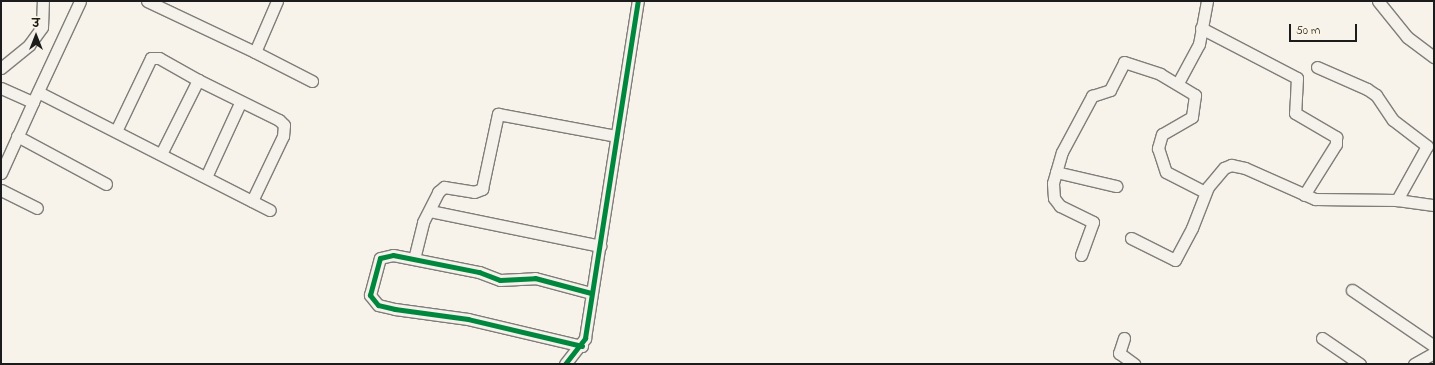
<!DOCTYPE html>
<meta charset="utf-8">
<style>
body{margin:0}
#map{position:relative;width:1435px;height:365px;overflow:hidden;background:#f7f3ea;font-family:"Indie Flower","Playpen Sans Deva",sans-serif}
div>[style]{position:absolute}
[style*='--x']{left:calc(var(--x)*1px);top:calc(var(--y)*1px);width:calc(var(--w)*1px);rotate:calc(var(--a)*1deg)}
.roads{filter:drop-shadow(1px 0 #7f7d79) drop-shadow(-1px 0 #7f7d79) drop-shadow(0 1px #7f7d79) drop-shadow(0 -1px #7f7d79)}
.minor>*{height:11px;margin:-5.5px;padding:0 5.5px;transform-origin:5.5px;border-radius:5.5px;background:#f5f2ec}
.cycleway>*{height:5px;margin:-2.5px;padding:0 2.5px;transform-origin:2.5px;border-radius:2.5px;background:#00873e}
span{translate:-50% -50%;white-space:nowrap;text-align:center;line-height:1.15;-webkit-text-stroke:3.5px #fcf5e5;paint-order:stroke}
.frame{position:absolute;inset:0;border:2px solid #1c1c1c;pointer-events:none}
.north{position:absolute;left:16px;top:16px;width:40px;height:40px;-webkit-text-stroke:3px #fcf5e5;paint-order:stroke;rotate:0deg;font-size:11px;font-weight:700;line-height:16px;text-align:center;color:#1c1c1c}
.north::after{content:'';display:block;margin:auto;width:14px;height:18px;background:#1c1c1c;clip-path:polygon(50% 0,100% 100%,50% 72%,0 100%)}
.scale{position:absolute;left:1289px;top:24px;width:68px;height:18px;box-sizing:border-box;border:2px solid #1c1c1c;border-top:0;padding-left:5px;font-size:12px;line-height:14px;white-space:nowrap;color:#1c1c1c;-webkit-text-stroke:3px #fcf5e5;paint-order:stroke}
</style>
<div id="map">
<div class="roads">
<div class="minor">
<i style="--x:147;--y:1;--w:119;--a:25.3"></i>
<i style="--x:255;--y:52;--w:56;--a:-66.7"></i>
<i style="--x:1378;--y:1;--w:46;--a:51.1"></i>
<i style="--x:1407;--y:37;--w:34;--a:37"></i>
<i style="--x:1201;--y:28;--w:108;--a:27.5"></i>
<i style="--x:1297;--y:78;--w:35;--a:93"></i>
<i style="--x:1295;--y:113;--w:48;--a:30.3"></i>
<i style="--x:1336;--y:137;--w:7;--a:90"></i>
<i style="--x:1336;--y:144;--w:60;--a:122.1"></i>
<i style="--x:255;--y:52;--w:64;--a:27"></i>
<i style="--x:1317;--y:67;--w:55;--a:23.7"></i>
<i style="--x:1367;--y:89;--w:11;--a:34"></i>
<i style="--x:1376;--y:95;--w:30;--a:56"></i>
<i style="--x:1393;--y:120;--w:43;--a:37.4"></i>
<i style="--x:1427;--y:146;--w:62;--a:119.1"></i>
<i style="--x:1;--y:68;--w:36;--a:-39"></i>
<i style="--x:29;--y:45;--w:22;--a:-54"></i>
<i style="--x:42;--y:27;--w:26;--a:-88"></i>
<i style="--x:1178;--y:83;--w:44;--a:-61.7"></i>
<i style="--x:1199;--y:44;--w:44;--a:-79.5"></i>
<i style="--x:1;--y:88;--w:35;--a:24"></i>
<i style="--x:33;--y:102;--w:111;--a:-65"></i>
<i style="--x:38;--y:92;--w:260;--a:27"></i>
<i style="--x:116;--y:131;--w:81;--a:-64.4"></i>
<i style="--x:151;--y:58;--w:8;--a:0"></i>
<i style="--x:159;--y:58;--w:45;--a:29.4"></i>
<i style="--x:17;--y:136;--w:101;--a:28.3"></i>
<i style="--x:161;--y:154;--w:83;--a:-63.4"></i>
<i style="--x:198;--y:80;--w:90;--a:26.3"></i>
<i style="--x:279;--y:120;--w:7;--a:45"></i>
<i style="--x:284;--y:125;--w:11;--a:95"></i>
<i style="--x:283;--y:136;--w:72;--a:115.5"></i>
<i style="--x:1056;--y:172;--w:62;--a:13.1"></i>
<i style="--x:1;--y:173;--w:78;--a:-65.7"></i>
<i style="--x:206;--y:177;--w:81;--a:-65.3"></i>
<i style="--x:1;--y:190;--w:40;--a:26.6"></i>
<i style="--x:430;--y:211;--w:174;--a:11.6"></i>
<i style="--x:1131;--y:238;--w:49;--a:26.6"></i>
<i style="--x:1175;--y:260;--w:36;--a:-62"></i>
<i style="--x:1192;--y:228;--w:44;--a:-68.7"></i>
<i style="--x:1208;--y:187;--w:25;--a:-50"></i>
<i style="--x:1224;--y:168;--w:8;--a:-23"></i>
<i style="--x:1231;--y:165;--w:14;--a:12"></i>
<i style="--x:1245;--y:168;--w:77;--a:23.9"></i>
<i style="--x:1315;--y:199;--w:82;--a:0.7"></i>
<i style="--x:1397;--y:200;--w:37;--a:8"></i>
<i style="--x:1081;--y:255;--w:35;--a:-70"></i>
<i style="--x:1093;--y:222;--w:37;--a:-154"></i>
<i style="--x:1060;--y:206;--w:10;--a:-127"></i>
<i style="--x:1054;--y:198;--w:15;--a:-94"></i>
<i style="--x:1053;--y:183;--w:32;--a:-74"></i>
<i style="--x:1062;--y:152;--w:64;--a:-61.8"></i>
<i style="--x:1092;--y:96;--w:19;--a:-18"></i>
<i style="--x:1110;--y:90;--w:31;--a:-63"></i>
<i style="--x:1124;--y:62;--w:38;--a:18"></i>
<i style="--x:1160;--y:74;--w:41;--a:31"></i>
<i style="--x:1195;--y:95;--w:22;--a:98"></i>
<i style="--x:1192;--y:117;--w:34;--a:150"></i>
<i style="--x:1162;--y:134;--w:15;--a:106"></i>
<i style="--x:1158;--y:148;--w:25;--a:72"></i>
<i style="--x:1166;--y:172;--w:44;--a:27.1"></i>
<i style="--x:414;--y:259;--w:38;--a:-76"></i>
<i style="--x:423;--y:222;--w:34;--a:-63"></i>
<i style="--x:438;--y:192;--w:8;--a:-40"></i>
<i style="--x:444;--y:187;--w:30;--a:9"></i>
<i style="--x:474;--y:192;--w:9;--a:-21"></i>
<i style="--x:482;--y:189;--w:77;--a:-78"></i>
<i style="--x:498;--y:114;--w:121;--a:10.5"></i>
<i style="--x:1352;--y:290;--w:99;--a:34.3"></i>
<i style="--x:1124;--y:338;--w:16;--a:108"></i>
<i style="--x:1119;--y:353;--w:19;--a:36"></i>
<i style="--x:1322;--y:338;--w:46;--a:34.4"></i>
<i style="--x:582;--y:346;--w:117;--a:-166.7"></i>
<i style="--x:468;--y:319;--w:74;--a:-172.2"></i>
<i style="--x:395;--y:309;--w:17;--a:-167"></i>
<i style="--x:378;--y:305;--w:13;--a:-129"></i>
<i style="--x:370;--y:295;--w:38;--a:-75"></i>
<i style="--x:380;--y:258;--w:13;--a:-13"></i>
<i style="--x:393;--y:255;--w:88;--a:11.2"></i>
<i style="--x:479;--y:272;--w:22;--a:21"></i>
<i style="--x:500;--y:280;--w:35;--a:-3"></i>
<i style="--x:535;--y:278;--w:58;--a:15"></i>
<i style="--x:565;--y:364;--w:33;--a:-52"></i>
<i style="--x:585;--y:338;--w:341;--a:-81.1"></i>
<i style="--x:1414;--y:364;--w:23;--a:-29"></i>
</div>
</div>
<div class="cycleway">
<i style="--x:582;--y:346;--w:117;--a:-166.7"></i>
<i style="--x:468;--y:319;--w:74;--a:-172.2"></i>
<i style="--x:395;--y:309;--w:17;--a:-167"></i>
<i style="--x:378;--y:305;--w:13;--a:-129"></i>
<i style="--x:370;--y:295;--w:38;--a:-75"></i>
<i style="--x:380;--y:258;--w:13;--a:-13"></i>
<i style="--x:393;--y:255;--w:88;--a:11.2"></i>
<i style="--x:479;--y:272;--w:22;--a:21"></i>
<i style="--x:500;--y:280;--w:35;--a:-3"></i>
<i style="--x:535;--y:278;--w:58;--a:15"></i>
<i style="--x:565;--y:364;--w:33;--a:-52"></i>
<i style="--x:585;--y:338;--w:341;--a:-81.1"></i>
</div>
<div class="frame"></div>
<div class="north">उ</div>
<div class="scale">50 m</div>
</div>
